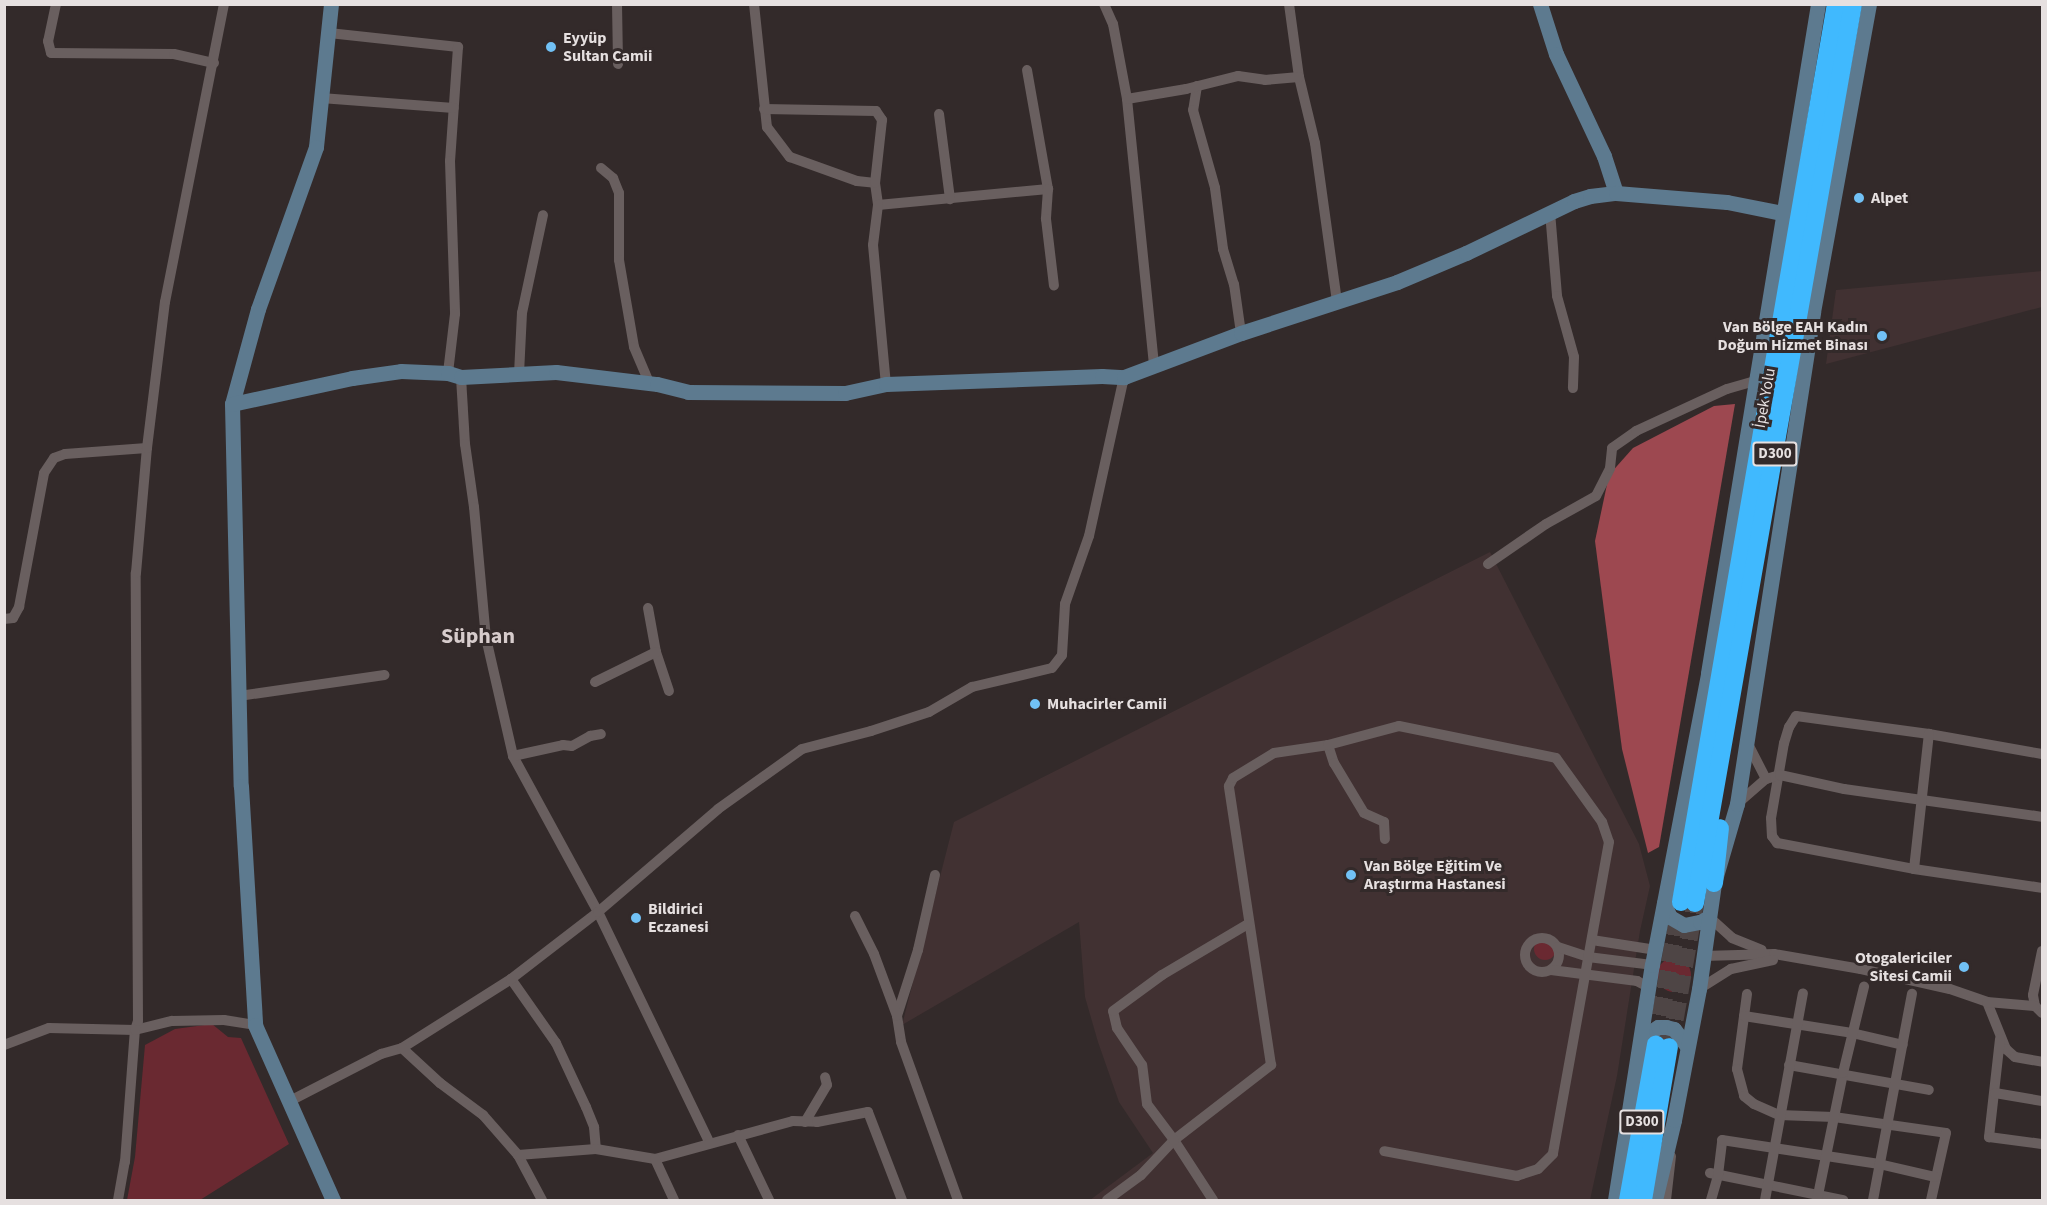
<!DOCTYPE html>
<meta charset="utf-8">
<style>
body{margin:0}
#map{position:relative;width:2047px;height:1205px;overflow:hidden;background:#332a2a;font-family:"Source Sans 3",sans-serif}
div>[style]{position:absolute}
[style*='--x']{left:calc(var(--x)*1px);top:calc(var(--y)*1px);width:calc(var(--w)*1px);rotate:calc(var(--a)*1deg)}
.built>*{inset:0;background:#413132}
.green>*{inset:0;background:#6a2931}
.round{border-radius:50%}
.forest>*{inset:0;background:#9d4850}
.highway-tunnel>*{height:18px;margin-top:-9px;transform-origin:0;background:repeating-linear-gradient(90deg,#4e4545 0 18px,transparent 0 27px)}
.street>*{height:10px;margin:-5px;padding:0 5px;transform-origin:5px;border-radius:5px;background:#695f5f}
.street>.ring{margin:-5px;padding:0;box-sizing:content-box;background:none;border:10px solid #695f5f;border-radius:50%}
.secondary>*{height:15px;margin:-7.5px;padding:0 7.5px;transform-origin:7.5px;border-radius:7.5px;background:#5d7a8f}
.highway>*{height:18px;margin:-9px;padding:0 9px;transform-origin:9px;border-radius:9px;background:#40b9fe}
.dots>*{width:16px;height:16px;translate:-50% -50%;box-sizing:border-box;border:3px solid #332a2a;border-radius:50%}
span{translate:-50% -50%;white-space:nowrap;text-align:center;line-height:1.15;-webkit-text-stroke:6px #332a2a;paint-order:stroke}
.shield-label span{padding:2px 4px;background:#332a2a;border:2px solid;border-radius:4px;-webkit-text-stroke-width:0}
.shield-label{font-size:15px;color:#e6e0e0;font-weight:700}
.poi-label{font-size:16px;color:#e6e0e0;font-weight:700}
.left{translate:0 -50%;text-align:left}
.right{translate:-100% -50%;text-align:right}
.street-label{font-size:16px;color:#e6e0e0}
.district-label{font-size:22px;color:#d7cccc;font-weight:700}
.frame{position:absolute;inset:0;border:6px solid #e6e0e0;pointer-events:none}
</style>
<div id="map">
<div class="built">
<i style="clip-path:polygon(2042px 271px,2042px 307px,1826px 364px,1836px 290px)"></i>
<i style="clip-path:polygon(1490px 552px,1639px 844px,1650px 886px,1640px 931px,1617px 1076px,1590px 1200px,1090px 1200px,1153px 1153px,1119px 1102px,1098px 1042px,1085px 997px,1079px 922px,902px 1025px,954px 822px)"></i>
</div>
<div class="green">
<i class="round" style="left:1534px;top:938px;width:22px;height:22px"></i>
<i class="round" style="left:1657px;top:958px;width:34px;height:34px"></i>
<i style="clip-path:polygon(212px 1024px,228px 1037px,241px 1038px,289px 1144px,200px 1200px,127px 1200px,135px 1157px,145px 1045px,175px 1029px)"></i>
</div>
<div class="forest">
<i style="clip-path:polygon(1735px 404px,1659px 847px,1648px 853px,1622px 749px,1595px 541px,1609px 475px,1633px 448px,1714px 406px)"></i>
</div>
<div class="highway-tunnel">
<i style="--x:1656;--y:1042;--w:142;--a:-79.9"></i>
<i style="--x:1670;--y:1046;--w:145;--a:-80.1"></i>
</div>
<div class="street">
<i style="--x:56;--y:4;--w:38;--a:102"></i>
<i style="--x:48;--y:41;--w:12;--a:76"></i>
<i style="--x:51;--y:53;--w:123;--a:0.5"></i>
<i style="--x:174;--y:54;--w:41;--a:12.7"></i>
<i style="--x:617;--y:4;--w:60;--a:89"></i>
<i style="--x:754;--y:4;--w:124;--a:84"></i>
<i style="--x:767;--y:127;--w:38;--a:53"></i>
<i style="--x:790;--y:157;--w:71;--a:19.7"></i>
<i style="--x:857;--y:181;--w:18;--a:6"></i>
<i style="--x:875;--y:183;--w:22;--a:82"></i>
<i style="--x:878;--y:205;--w:171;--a:-5.4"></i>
<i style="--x:1104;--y:4;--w:22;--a:66"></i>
<i style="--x:1113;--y:24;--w:76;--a:79.4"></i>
<i style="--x:1127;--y:99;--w:268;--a:84.2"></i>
<i style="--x:1289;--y:4;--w:74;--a:82.2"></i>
<i style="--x:1299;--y:77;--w:68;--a:76.4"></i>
<i style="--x:1315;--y:143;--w:160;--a:82.1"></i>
<i style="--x:329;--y:33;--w:130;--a:6.2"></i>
<i style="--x:458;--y:47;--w:114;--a:94"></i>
<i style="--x:450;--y:161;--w:153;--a:88.1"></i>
<i style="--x:455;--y:314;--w:59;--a:96.8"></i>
<i style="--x:1027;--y:70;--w:121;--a:80"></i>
<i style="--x:1048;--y:189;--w:30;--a:94"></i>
<i style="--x:1046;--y:219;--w:67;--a:83.2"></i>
<i style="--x:1197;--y:86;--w:24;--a:99"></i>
<i style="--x:1193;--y:110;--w:81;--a:74.2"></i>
<i style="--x:1215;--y:188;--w:62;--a:82.5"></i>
<i style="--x:1223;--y:249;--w:37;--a:73"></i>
<i style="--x:1234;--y:284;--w:49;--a:81.9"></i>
<i style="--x:321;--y:98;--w:133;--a:4.3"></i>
<i style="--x:1127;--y:99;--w:60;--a:-9.6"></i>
<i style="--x:1186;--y:89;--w:54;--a:-14"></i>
<i style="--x:1238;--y:76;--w:27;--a:8"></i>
<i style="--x:1265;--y:80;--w:34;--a:-5"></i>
<i style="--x:764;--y:109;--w:112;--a:1"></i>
<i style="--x:876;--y:111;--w:11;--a:56"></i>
<i style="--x:882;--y:120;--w:63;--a:96.3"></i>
<i style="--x:939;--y:114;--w:86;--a:82.6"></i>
<i style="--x:601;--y:168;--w:16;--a:40"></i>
<i style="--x:613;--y:178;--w:16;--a:68"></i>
<i style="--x:619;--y:193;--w:67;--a:90"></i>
<i style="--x:619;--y:260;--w:88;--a:80.2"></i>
<i style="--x:634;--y:347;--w:39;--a:67"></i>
<i style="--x:878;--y:205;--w:40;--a:97.1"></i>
<i style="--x:873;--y:245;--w:140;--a:84.7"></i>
<i style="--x:1550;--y:212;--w:84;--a:85.2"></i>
<i style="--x:1557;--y:296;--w:63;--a:74.4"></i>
<i style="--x:1574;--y:357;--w:31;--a:92"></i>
<i style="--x:519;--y:374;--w:61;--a:-87.2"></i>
<i style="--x:522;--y:313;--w:100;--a:-77.9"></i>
<i style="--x:461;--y:377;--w:67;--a:86.6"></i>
<i style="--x:465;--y:444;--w:64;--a:81.9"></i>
<i style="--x:474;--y:507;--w:132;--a:84.8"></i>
<i style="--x:486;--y:638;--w:121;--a:77.1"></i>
<i style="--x:513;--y:756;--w:178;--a:61.4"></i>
<i style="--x:598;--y:912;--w:255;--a:64.2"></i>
<i style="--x:1488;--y:564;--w:70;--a:-34.6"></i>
<i style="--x:1546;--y:524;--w:57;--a:-29.2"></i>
<i style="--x:1596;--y:496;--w:31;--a:-63"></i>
<i style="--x:1610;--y:468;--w:20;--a:-84"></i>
<i style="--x:1612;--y:448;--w:29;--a:-35"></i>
<i style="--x:1636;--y:431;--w:100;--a:-24.8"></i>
<i style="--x:1727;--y:389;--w:29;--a:-16"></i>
<i style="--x:648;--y:608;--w:45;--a:79.7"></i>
<i style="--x:656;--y:652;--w:41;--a:71.6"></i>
<i style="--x:4;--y:619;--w:9;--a:-6"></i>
<i style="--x:13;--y:618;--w:13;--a:-61"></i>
<i style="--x:19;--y:607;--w:136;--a:-79.4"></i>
<i style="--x:44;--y:473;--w:18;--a:-56"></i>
<i style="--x:54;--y:458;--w:12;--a:-20"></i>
<i style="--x:65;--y:454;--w:82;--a:-4.2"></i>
<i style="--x:595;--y:682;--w:68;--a:-26.2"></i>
<i style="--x:239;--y:696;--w:147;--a:-8.2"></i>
<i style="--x:1328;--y:745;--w:19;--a:72"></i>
<i style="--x:1334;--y:763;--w:58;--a:59"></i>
<i style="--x:1364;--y:813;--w:22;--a:24"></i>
<i style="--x:1384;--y:822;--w:17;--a:87"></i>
<i style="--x:2042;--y:754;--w:115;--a:-170"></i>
<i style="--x:1929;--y:734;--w:134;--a:-172.3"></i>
<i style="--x:1796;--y:716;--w:13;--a:122"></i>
<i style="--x:1789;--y:727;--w:17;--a:107"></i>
<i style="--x:1784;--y:743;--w:76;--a:99.8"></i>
<i style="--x:1771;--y:818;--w:18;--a:87"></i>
<i style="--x:1772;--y:836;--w:9;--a:54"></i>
<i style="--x:1777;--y:843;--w:139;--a:10.7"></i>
<i style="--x:1914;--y:869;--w:129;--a:8.4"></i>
<i style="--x:513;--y:756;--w:51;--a:-12.4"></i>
<i style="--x:563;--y:745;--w:9;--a:6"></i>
<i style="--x:572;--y:746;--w:21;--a:-29"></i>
<i style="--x:590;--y:736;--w:11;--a:-10"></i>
<i style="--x:1766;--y:779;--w:15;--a:-16"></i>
<i style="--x:1780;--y:775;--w:66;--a:12.3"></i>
<i style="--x:1844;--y:789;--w:200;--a:8"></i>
<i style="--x:1737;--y:804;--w:38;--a:-41"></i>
<i style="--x:1766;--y:779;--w:42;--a:-117.2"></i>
<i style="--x:1914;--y:869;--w:136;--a:-83.7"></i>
<i style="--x:935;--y:875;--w:77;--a:102.8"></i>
<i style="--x:918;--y:950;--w:69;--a:107.7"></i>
<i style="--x:897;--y:1016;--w:26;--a:81"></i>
<i style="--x:901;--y:1042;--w:168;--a:70.2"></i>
<i style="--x:855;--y:916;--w:42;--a:63.4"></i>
<i style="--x:874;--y:954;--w:66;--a:69.6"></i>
<i style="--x:1709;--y:917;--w:31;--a:42"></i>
<i style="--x:1732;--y:938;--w:32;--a:22"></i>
<i class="ring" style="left:1525px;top:938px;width:24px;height:24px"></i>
<i style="--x:1592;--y:940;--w:65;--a:8.9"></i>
<i style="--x:1558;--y:947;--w:32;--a:18"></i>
<i style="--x:1588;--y:957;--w:64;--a:7.1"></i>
<i style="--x:2042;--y:951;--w:45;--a:101.6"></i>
<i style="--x:2033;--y:995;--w:11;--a:80"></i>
<i style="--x:2035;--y:1006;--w:10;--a:45"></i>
<i style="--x:1703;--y:956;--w:71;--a:-1.6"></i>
<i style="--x:1774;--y:954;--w:88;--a:9.8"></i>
<i style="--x:1861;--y:969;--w:91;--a:12.7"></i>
<i style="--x:1950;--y:989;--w:39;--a:19"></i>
<i style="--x:1987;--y:1002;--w:51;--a:68"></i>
<i style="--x:2006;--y:1049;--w:12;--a:42"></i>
<i style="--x:2015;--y:1057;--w:27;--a:10"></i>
<i style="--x:1551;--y:970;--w:87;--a:7.3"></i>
<i style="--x:1637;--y:981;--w:15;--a:28"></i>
<i style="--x:511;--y:979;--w:78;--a:54.9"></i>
<i style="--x:556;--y:1043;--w:71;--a:64.9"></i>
<i style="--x:586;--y:1107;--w:22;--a:68"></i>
<i style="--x:594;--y:1127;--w:22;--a:85"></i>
<i style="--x:1699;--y:989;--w:38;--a:-32"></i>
<i style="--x:1731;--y:969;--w:43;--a:-12.1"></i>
<i style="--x:1747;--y:994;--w:76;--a:97.6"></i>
<i style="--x:1737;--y:1069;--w:28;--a:75"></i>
<i style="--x:1744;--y:1096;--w:13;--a:39"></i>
<i style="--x:1754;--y:1104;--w:27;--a:24"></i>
<i style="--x:1779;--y:1115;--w:55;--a:2.1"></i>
<i style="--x:1834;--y:1117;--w:113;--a:8.1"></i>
<i style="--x:1946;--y:1133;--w:69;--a:102.6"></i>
<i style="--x:1987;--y:1002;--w:48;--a:4.8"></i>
<i style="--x:1744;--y:1016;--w:109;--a:8.9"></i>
<i style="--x:1852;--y:1033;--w:52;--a:13.2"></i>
<i style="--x:2000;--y:1039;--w:99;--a:96.4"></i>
<i style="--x:1989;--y:1137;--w:53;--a:7.5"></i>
<i style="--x:4;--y:1045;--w:48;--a:-20.7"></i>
<i style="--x:49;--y:1028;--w:86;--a:1.3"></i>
<i style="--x:135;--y:1030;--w:38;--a:-14"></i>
<i style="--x:172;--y:1021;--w:52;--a:-1.1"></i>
<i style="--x:224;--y:1020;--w:31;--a:9"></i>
<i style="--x:402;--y:1048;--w:129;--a:-32.3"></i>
<i style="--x:511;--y:979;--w:110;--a:-37.6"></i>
<i style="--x:598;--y:912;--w:158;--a:-40.6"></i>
<i style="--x:718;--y:809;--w:103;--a:-35.5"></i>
<i style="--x:802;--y:749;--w:71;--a:-14.6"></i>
<i style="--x:871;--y:731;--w:61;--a:-18.1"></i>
<i style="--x:929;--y:712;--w:50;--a:-30.2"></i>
<i style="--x:972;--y:687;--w:82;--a:-13.4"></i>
<i style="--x:1052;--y:668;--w:16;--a:-52"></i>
<i style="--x:1062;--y:655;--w:51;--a:-86.6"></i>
<i style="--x:1065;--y:604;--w:72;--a:-70.6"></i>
<i style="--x:1089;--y:536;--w:163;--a:-77.6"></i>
<i style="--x:1789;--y:1065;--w:142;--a:10.1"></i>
<i style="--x:1995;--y:1093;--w:48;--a:9.7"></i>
<i style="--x:288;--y:1102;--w:105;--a:-27.3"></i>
<i style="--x:381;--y:1054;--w:22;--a:-16"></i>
<i style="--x:402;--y:1048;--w:52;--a:42.6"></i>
<i style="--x:440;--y:1083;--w:54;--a:36.7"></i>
<i style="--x:483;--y:1115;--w:53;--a:48.8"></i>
<i style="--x:518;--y:1155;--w:51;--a:61.9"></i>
<i style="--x:805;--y:1122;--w:43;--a:-59.3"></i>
<i style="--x:827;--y:1085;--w:8;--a:-104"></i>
<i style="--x:738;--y:1135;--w:72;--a:64.5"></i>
<i style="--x:518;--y:1155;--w:78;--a:-4.4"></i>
<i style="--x:596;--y:1149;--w:60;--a:9.6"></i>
<i style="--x:655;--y:1159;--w:143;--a:-15.4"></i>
<i style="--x:793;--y:1121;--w:24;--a:2"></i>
<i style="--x:817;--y:1122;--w:52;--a:-11.1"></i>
<i style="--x:868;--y:1112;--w:94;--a:68.9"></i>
<i style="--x:655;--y:1159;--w:45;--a:65.1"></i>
<i style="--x:1710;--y:1173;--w:136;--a:11.5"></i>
<i style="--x:118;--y:1200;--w:39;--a:-80"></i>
<i style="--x:125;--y:1162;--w:132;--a:-85.7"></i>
<i style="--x:135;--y:1030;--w:9;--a:-72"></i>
<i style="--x:138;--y:1021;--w:448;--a:-90.3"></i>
<i style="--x:136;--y:573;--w:125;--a:-85"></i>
<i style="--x:147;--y:448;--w:147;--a:-83"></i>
<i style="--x:165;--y:302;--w:304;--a:-78.8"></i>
<i style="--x:1107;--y:1200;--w:42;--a:-36.3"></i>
<i style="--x:1141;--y:1175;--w:48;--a:-46.7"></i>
<i style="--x:1174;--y:1140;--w:123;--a:-37.7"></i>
<i style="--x:1271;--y:1065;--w:282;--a:-98.6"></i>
<i style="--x:1229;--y:786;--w:9;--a:-63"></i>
<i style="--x:1233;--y:778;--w:48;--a:-31.4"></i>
<i style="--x:1274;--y:753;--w:55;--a:-8.4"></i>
<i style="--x:1328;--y:745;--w:73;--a:-15"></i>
<i style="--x:1399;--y:726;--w:160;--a:11.5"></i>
<i style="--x:1556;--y:758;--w:79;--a:54.3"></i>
<i style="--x:1602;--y:822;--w:21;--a:71"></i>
<i style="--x:1609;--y:842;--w:317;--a:100.2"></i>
<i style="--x:1553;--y:1154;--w:21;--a:135"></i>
<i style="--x:1538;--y:1169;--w:22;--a:162"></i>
<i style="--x:1517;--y:1176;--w:135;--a:-169.4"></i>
<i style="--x:1213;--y:1200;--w:72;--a:-123"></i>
<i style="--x:1174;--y:1140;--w:45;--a:-126.9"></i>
<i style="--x:1147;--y:1104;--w:39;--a:-97"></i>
<i style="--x:1142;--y:1065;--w:45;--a:-124"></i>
<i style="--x:1117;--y:1028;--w:17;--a:-103"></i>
<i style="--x:1113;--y:1011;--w:61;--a:-36.3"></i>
<i style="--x:1162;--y:975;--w:100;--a:-30.7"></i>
<i style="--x:1666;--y:1200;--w:44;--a:-83.5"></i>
<i style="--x:1711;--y:1200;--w:26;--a:-74"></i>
<i style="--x:1718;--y:1175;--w:35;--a:-83"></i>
<i style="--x:1722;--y:1140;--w:159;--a:8.7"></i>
<i style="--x:1879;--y:1164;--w:57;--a:13.1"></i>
<i style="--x:1765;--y:1200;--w:210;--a:-79.6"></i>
<i style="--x:1817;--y:1200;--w:130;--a:-78.4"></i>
<i style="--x:1843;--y:1073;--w:89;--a:-76.3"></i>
<i style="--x:1873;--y:1200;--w:210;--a:-79.3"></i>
</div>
<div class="secondary">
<i style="--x:331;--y:4;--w:144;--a:96"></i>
<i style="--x:316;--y:147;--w:172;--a:109.7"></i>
<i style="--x:258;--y:309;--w:98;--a:105.3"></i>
<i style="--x:232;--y:404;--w:382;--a:88.7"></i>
<i style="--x:241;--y:786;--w:239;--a:86.6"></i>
<i style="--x:255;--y:1025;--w:192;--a:66"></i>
<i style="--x:1540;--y:4;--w:52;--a:72.3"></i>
<i style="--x:1556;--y:54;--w:113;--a:64.8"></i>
<i style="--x:1604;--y:156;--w:39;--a:72"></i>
<i style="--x:232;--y:404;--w:123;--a:-12.2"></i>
<i style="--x:352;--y:378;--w:49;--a:-8.1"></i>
<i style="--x:401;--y:371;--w:47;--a:2.4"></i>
<i style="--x:448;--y:373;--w:14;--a:17"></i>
<i style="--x:461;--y:377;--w:95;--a:-3"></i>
<i style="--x:556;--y:372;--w:102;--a:6.8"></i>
<i style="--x:657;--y:384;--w:32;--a:14"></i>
<i style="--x:688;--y:392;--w:157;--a:0.4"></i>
<i style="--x:845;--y:393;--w:42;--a:-12.4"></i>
<i style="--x:886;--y:384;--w:216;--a:-2.1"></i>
<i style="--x:1102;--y:376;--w:22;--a:3"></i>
<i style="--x:1124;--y:377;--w:125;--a:-20.6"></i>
<i style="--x:1241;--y:333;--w:164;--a:-18.1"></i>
<i style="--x:1397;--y:282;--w:75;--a:-22.8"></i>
<i style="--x:1466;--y:253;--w:120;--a:-25.7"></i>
<i style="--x:1574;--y:201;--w:17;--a:-17"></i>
<i style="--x:1590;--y:196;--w:26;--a:-7"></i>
<i style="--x:1616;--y:193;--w:111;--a:4.6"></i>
<i style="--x:1727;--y:202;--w:56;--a:11.3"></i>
<i style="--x:1664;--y:903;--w:15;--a:67"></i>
<i style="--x:1670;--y:917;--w:16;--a:30"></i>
<i style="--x:1684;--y:925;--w:16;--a:-11"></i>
<i style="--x:1700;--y:922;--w:10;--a:-29"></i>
<i style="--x:1642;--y:1038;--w:19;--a:-35"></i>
<i style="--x:1658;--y:1027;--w:8;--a:0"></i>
<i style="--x:1666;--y:1027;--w:8;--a:14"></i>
<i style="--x:1674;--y:1029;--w:21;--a:53"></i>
<i style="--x:1615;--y:1200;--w:238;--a:-81.1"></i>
<i style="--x:1652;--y:965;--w:297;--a:-79.1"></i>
<i style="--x:1708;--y:673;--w:678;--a:-80.66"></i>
<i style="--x:1655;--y:1200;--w:82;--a:-76.6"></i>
<i style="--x:1674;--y:1120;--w:133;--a:-79.2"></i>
<i style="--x:1699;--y:989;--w:107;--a:-81.9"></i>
<i style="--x:1714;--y:883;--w:82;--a:-73.8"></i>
<i style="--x:1737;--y:804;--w:498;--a:-81.2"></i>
<i style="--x:1813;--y:312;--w:313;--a:-79.7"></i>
</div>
<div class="highway">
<i style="--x:1714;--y:883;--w:55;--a:-83.8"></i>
<i style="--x:1681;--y:902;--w:911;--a:-80.21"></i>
<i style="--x:1695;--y:903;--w:913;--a:-80.03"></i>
<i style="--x:1628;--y:1200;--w:158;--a:-79.8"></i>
<i style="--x:1643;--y:1200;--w:155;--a:-80.4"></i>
</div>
<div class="dots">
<i style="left:551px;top:47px;background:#71c1f5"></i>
<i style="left:1859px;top:198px;background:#71c1f5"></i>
<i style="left:1882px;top:336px;background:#71c1f5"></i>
<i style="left:1035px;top:704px;background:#71c1f5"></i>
<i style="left:1351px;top:875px;background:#71c1f5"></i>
<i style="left:636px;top:918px;background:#71c1f5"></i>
<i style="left:1964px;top:967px;background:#71c1f5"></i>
</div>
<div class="shield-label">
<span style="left:1775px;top:454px">D300</span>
<span style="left:1642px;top:1122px">D300</span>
</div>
<div class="poi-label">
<span class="left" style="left:563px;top:47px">Eyyüp<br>Sultan Camii</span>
<span class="left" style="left:1871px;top:198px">Alpet</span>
<span class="right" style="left:1868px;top:336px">Van Bölge EAH Kadın<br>Doğum Hizmet Binası</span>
<span class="left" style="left:1047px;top:704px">Muhacirler Camii</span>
<span class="left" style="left:1364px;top:875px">Van Bölge Eğitim Ve<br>Araştırma Hastanesi</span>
<span class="left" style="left:648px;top:918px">Bildirici<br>Eczanesi</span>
<span class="right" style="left:1952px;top:967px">Otogalericiler<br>Sitesi Camii</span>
</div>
<div class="street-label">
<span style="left:1765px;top:398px;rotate:-80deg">İpek Yolu</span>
</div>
<div class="district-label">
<span style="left:478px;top:637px">Süphan</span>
</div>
<div class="frame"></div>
</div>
